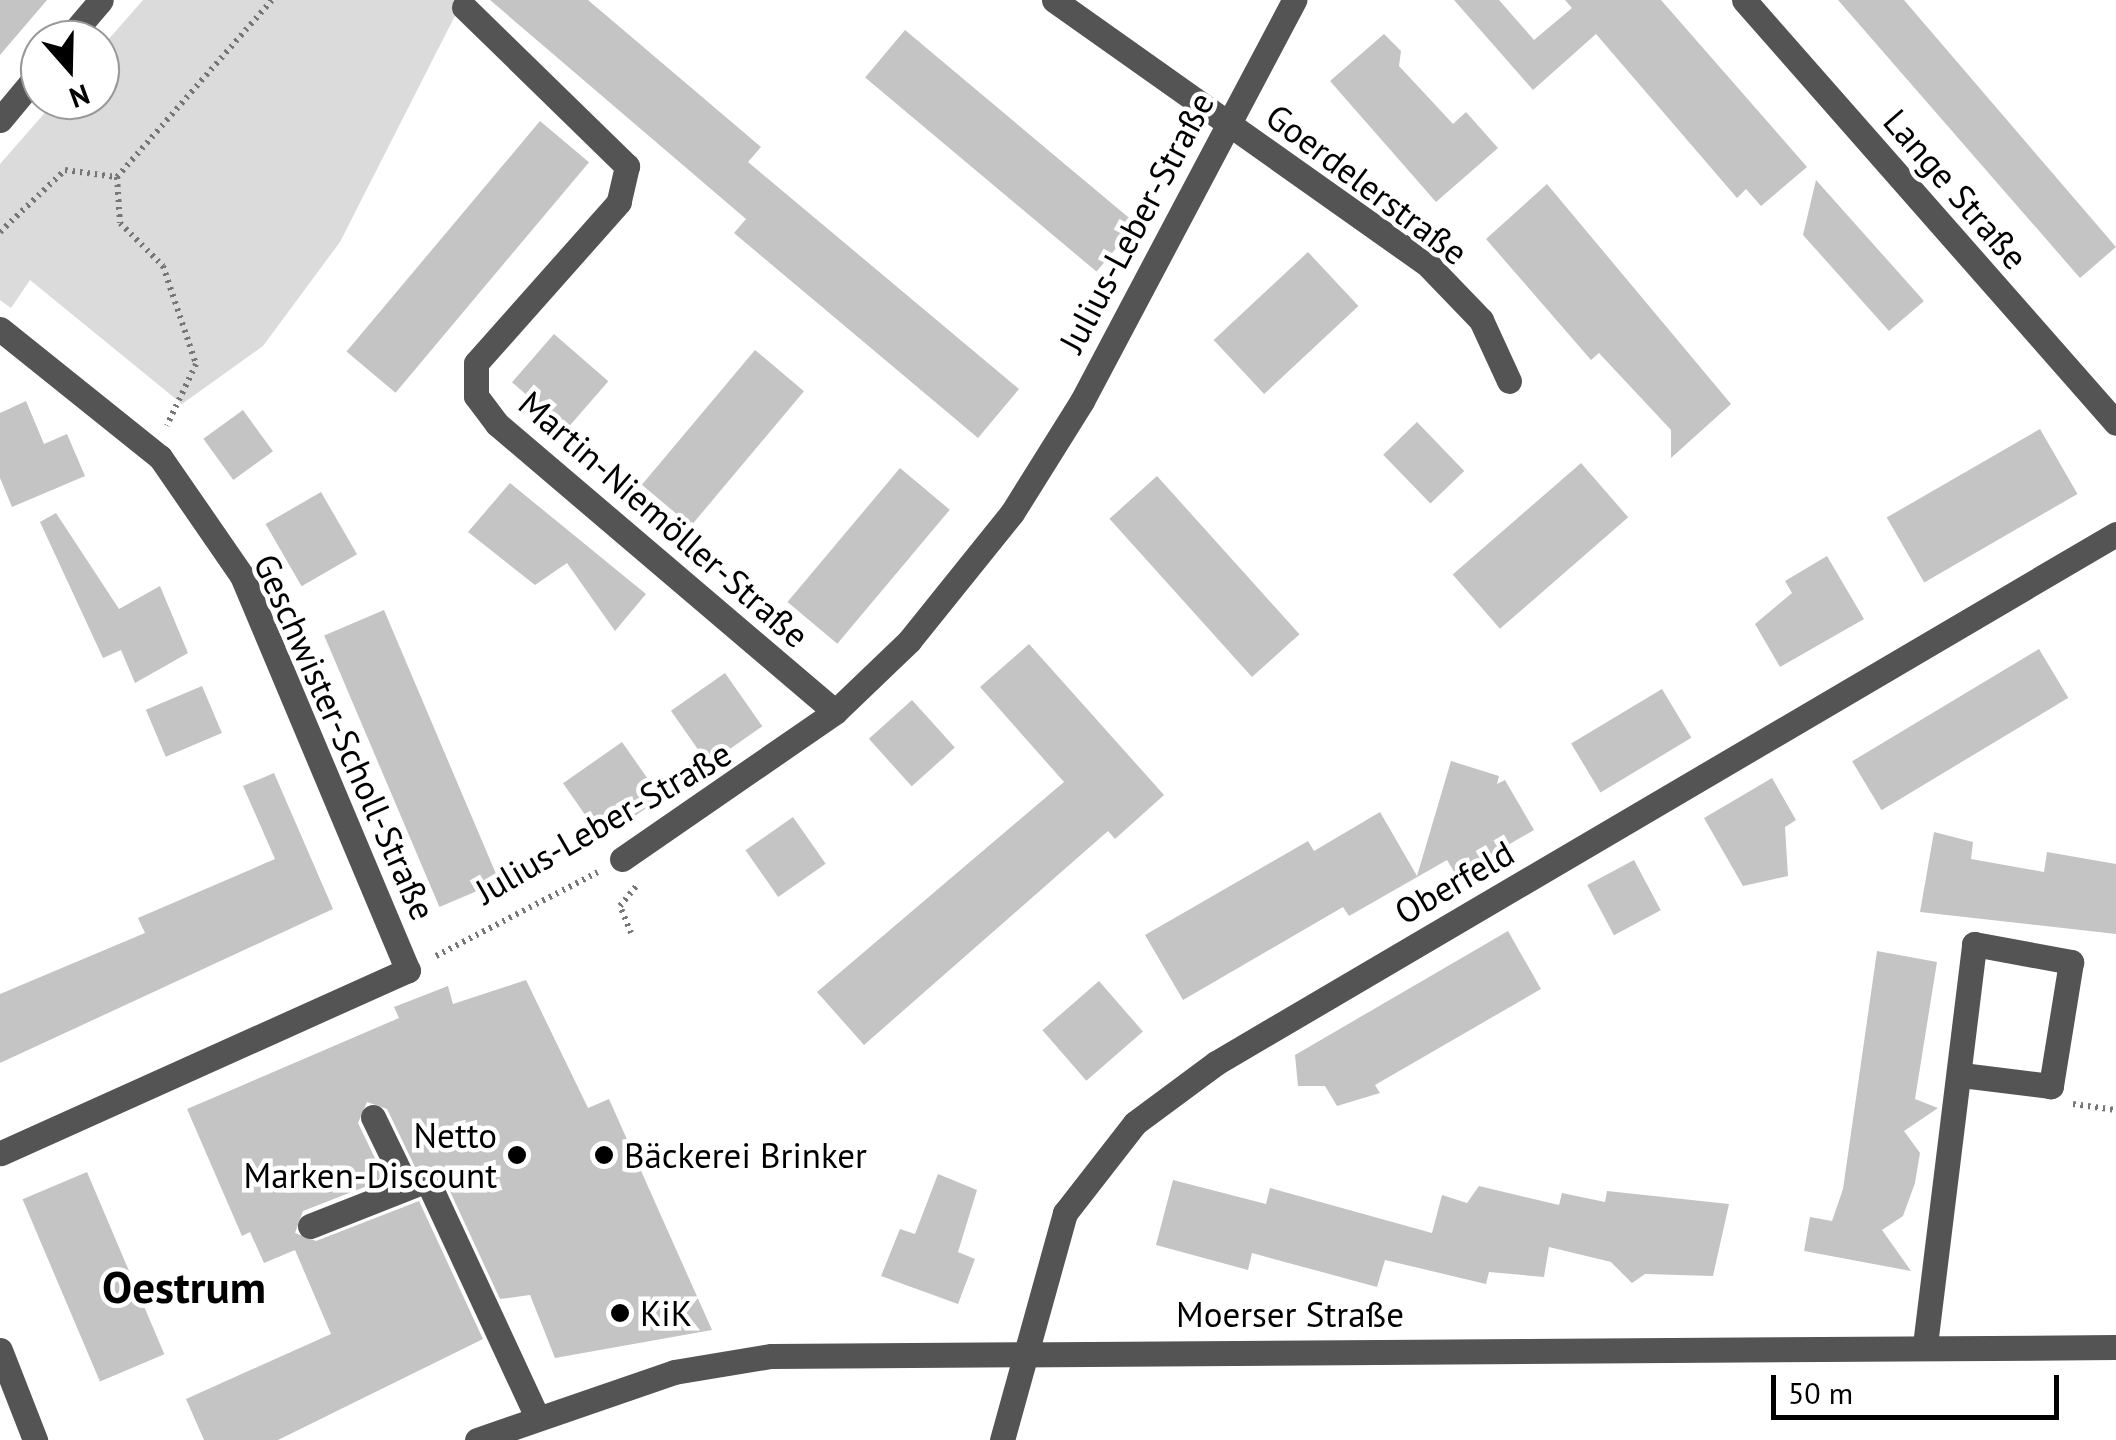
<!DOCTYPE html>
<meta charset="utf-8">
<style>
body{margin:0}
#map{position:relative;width:2116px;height:1440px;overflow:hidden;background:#fff;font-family:"PT Sans",sans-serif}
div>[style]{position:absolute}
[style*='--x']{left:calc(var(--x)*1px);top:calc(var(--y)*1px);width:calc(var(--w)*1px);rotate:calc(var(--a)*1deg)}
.green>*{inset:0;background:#dbdbdb}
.building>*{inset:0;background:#c4c4c4;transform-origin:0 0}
.path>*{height:6px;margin-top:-3px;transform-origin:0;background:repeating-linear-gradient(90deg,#767676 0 2.5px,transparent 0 7.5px)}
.minor>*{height:25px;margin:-12.5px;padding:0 12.5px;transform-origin:12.5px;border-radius:12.5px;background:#545454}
.dots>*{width:28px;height:28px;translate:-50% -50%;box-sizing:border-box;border:5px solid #fff;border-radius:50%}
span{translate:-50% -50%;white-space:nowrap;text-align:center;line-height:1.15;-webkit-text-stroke:9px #fff;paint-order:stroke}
.street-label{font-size:35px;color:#000}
.poi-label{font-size:35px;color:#000}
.right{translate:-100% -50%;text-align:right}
.left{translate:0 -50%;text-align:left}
.district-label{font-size:45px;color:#000;font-weight:700}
.north{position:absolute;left:20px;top:20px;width:100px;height:100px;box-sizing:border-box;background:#fff;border:2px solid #999;border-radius:50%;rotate:160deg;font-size:28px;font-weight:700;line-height:40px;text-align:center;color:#000}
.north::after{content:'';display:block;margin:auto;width:35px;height:45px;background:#000;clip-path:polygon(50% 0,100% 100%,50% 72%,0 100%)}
.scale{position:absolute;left:1771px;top:1375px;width:288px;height:45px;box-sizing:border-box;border:5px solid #000;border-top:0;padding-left:12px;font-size:30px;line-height:35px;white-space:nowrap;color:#000;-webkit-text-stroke:8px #fff;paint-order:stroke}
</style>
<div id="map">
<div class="green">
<i style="clip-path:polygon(143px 0,463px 0,340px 242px,263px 346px,182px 404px,30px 280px,11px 308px,0 300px,0 164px,56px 100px,100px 100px,100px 49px)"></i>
</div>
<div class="building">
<i style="clip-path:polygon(0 0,47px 0,0 55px)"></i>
<i style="clip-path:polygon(490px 0,588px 0,761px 147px,748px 162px,1019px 389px,978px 438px,734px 233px,746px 219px)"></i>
<i style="clip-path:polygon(1454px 0,1499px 0,1534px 40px,1572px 8px,1565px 0,1635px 0,1618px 15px,1635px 0,1661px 0,1807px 167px,1761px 206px,1746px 189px,1737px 198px,1596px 34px,1533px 90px)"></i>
<i style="clip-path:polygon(1838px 0,1904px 0,2116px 247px,2080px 278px)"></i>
<i style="left:905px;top:30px;width:302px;height:62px;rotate:40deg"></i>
<i style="clip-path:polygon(1384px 34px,1401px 51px,1399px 66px,1453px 124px,1466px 112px,1498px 148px,1436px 202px,1330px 81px)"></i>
<i style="left:540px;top:121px;width:64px;height:301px;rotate:40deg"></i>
<i style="clip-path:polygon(1816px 180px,1924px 301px,1889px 331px,1803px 235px)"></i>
<i style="clip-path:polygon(1547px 184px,1731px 404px,1671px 458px,1671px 430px,1599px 353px,1591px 360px,1486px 239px)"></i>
<i style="left:1308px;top:252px;width:74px;height:129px;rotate:47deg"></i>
<i style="left:554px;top:334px;width:72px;height:64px;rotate:41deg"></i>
<i style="left:755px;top:350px;width:64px;height:176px;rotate:40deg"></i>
<i style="clip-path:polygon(26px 401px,44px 444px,67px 434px,85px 476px,12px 507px,0 478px,0 413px)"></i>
<i style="left:243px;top:410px;width:51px;height:49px;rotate:54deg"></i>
<i style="left:1417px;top:422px;width:68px;height:47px;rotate:46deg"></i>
<i style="left:2040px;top:429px;width:75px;height:177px;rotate:60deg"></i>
<i style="left:1581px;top:463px;width:72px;height:170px;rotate:49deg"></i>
<i style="left:900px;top:468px;width:65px;height:175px;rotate:40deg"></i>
<i style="left:1157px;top:476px;width:213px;height:64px;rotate:48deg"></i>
<i style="clip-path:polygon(510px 483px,646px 594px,615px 631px,567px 563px,535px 585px,468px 532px)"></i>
<i style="left:321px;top:492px;width:72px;height:64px;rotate:60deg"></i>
<i style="clip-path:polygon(56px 513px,119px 609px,160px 586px,188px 653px,135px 683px,121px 650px,103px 658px,40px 522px)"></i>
<i style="clip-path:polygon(1827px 556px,1864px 619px,1780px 667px,1755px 624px,1792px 593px,1785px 581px)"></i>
<i style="left:384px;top:610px;width:295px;height:65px;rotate:67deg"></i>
<i style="clip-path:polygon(1029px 644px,1164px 795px,1115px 839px,1108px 831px,864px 1045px,817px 992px,1064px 782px,980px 687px)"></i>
<i style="left:2039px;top:649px;width:57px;height:218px;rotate:59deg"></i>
<i style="left:725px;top:673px;width:65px;height:66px;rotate:55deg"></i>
<i style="left:202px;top:686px;width:51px;height:61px;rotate:67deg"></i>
<i style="left:1662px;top:689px;width:57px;height:106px;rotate:59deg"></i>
<i style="left:912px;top:700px;width:64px;height:58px;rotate:48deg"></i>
<i style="left:622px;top:742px;width:68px;height:72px;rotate:55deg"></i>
<i style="clip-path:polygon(1451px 761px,1499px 776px,1497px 784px,1505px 780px,1534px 830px,1456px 875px,1447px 860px,1349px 916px,1343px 907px,1183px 1000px,1145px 935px,1308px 841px,1314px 851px,1380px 812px,1417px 876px)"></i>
<i style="clip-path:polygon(274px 773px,333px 909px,0 1063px,0 994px,145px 933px,138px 918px,275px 859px,243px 786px)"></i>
<i style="clip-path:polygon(1772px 778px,1796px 820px,1785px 827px,1788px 876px,1743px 886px,1704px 818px)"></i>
<i style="left:793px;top:817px;width:57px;height:58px;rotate:55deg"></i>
<i style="clip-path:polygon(1934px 832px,1973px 842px,1971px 859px,2044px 872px,2047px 852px,2116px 864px,2116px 934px,1920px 912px)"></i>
<i style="left:1634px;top:860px;width:57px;height:53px;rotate:62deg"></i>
<i style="clip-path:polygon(1508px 931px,1541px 989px,1375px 1085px,1380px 1093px,1337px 1106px,1325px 1086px,1298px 1086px,1295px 1055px)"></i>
<i style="clip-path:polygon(1877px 951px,1937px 962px,1915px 1099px,1938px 1108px,1904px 1131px,1920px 1153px,1915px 1183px,1903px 1216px,1882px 1230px,1911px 1271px,1804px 1251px,1810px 1217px,1832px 1221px,1843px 1189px)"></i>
<i style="clip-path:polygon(526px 980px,588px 1108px,609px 1099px,712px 1330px,555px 1358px,530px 1295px,500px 1299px,441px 1172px,415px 1167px,387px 1109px,367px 1102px,358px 1123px,385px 1179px,303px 1211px,295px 1233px,316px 1241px,419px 1201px,483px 1339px,278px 1440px,204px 1440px,186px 1399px,331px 1334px,295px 1250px,264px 1263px,250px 1232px,242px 1236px,187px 1109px,399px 1018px,394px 1007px,448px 986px,453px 1004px)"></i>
<i style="left:1099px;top:981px;width:67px;height:75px;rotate:49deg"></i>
<i style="left:87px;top:1172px;width:198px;height:70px;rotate:67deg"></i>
<i style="clip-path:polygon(938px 1174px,977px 1190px,958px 1252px,975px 1259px,958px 1304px,881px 1276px,900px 1229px,915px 1234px)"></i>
<i style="clip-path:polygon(1173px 1180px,1266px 1204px,1270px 1188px,1432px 1233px,1442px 1195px,1467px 1203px,1479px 1186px,1559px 1205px,1562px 1193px,1605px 1202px,1607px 1191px,1729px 1204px,1713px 1276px,1645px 1274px,1632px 1283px,1611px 1262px,1549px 1247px,1544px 1277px,1489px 1272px,1486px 1284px,1385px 1260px,1377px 1287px,1252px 1253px,1248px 1270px,1156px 1245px)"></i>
</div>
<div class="path">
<i style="--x:117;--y:177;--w:46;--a:86.3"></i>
<i style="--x:120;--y:223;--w:61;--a:45"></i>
<i style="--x:163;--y:266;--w:103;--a:71.4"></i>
<i style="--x:196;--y:364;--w:68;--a:115.4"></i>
<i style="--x:0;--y:232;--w:90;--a:-43.6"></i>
<i style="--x:65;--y:170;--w:52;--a:7.7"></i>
<i style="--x:117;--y:177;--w:235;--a:-48.8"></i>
<i style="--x:631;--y:933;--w:29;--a:-112"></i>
<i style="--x:620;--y:906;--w:26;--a:-51"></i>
<i style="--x:436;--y:956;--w:182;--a:-27.4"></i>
<i style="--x:2073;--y:1104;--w:43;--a:7.9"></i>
</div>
<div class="minor">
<i style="--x:1054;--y:0;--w:460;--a:35.3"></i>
<i style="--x:1429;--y:266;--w:75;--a:46.1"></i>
<i style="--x:1481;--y:320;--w:67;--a:65.3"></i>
<i style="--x:1744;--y:0;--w:563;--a:48.67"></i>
<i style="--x:464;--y:7;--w:228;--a:44.3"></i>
<i style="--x:627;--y:166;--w:37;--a:103"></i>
<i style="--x:619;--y:202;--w:215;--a:131.6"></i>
<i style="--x:476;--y:363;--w:33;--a:90"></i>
<i style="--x:476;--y:396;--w:35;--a:53"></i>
<i style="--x:497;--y:424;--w:444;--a:40.4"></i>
<i style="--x:67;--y:40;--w:52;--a:-49.6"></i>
<i style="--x:0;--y:120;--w:62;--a:-50.2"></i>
<i style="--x:0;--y:329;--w:205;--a:38.7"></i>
<i style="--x:160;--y:457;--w:145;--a:55.4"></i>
<i style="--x:242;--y:576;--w:428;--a:67.2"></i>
<i style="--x:408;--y:970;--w:447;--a:155.8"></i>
<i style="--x:622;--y:859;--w:259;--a:-34.6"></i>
<i style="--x:835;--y:712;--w:103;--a:-43.8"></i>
<i style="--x:909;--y:641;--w:164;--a:-51.2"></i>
<i style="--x:1012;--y:513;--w:132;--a:-58"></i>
<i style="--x:1082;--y:401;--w:454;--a:-62.1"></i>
<i style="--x:373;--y:1117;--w:76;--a:64.1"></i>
<i style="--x:310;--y:1226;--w:126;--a:-21.5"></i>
<i style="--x:427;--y:1180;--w:261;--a:65.1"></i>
<i style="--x:1925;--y:1345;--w:404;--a:-83"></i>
<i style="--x:1974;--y:944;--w:99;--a:10.5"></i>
<i style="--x:2071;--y:962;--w:126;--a:99.2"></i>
<i style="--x:2051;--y:1086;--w:90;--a:-173"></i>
<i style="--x:0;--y:1350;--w:97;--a:68.7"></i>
<i style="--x:477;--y:1440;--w:208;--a:-19"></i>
<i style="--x:674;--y:1372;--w:98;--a:-9.4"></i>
<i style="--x:771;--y:1356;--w:1345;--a:-0.38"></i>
<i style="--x:1002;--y:1440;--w:236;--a:-74.5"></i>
<i style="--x:1065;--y:1213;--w:114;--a:-52.1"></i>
<i style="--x:1135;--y:1123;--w:101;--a:-36.5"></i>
<i style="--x:1216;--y:1063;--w:1044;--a:-30.45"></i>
</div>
<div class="dots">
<i style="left:517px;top:1155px;background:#000"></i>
<i style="left:604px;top:1155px;background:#000"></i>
<i style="left:620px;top:1313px;background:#000"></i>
</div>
<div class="street-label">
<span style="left:1367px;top:184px;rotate:37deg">Goerdelerstraße</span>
<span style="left:1956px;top:189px;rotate:49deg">Lange Straße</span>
<span style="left:1136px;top:222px;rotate:-62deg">Julius-Leber-Straße</span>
<span style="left:664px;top:519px;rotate:41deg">Martin-Niemöller-Straße</span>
<span style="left:345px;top:737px;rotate:66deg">Geschwister-Scholl-Straße</span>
<span style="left:603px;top:822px;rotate:-30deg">Julius-Leber-Straße</span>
<span style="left:1454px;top:882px;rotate:-30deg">Oberfeld</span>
<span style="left:1290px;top:1314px">Moerser Straße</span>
</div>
<div class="poi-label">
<span class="right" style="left:497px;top:1155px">Netto<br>Marken-Discount</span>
<span class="left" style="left:624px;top:1155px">Bäckerei Brinker</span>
<span class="left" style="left:640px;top:1313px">KiK</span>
</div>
<div class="district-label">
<span style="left:184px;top:1287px">Oestrum</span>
</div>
<div class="north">N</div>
<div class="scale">50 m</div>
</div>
